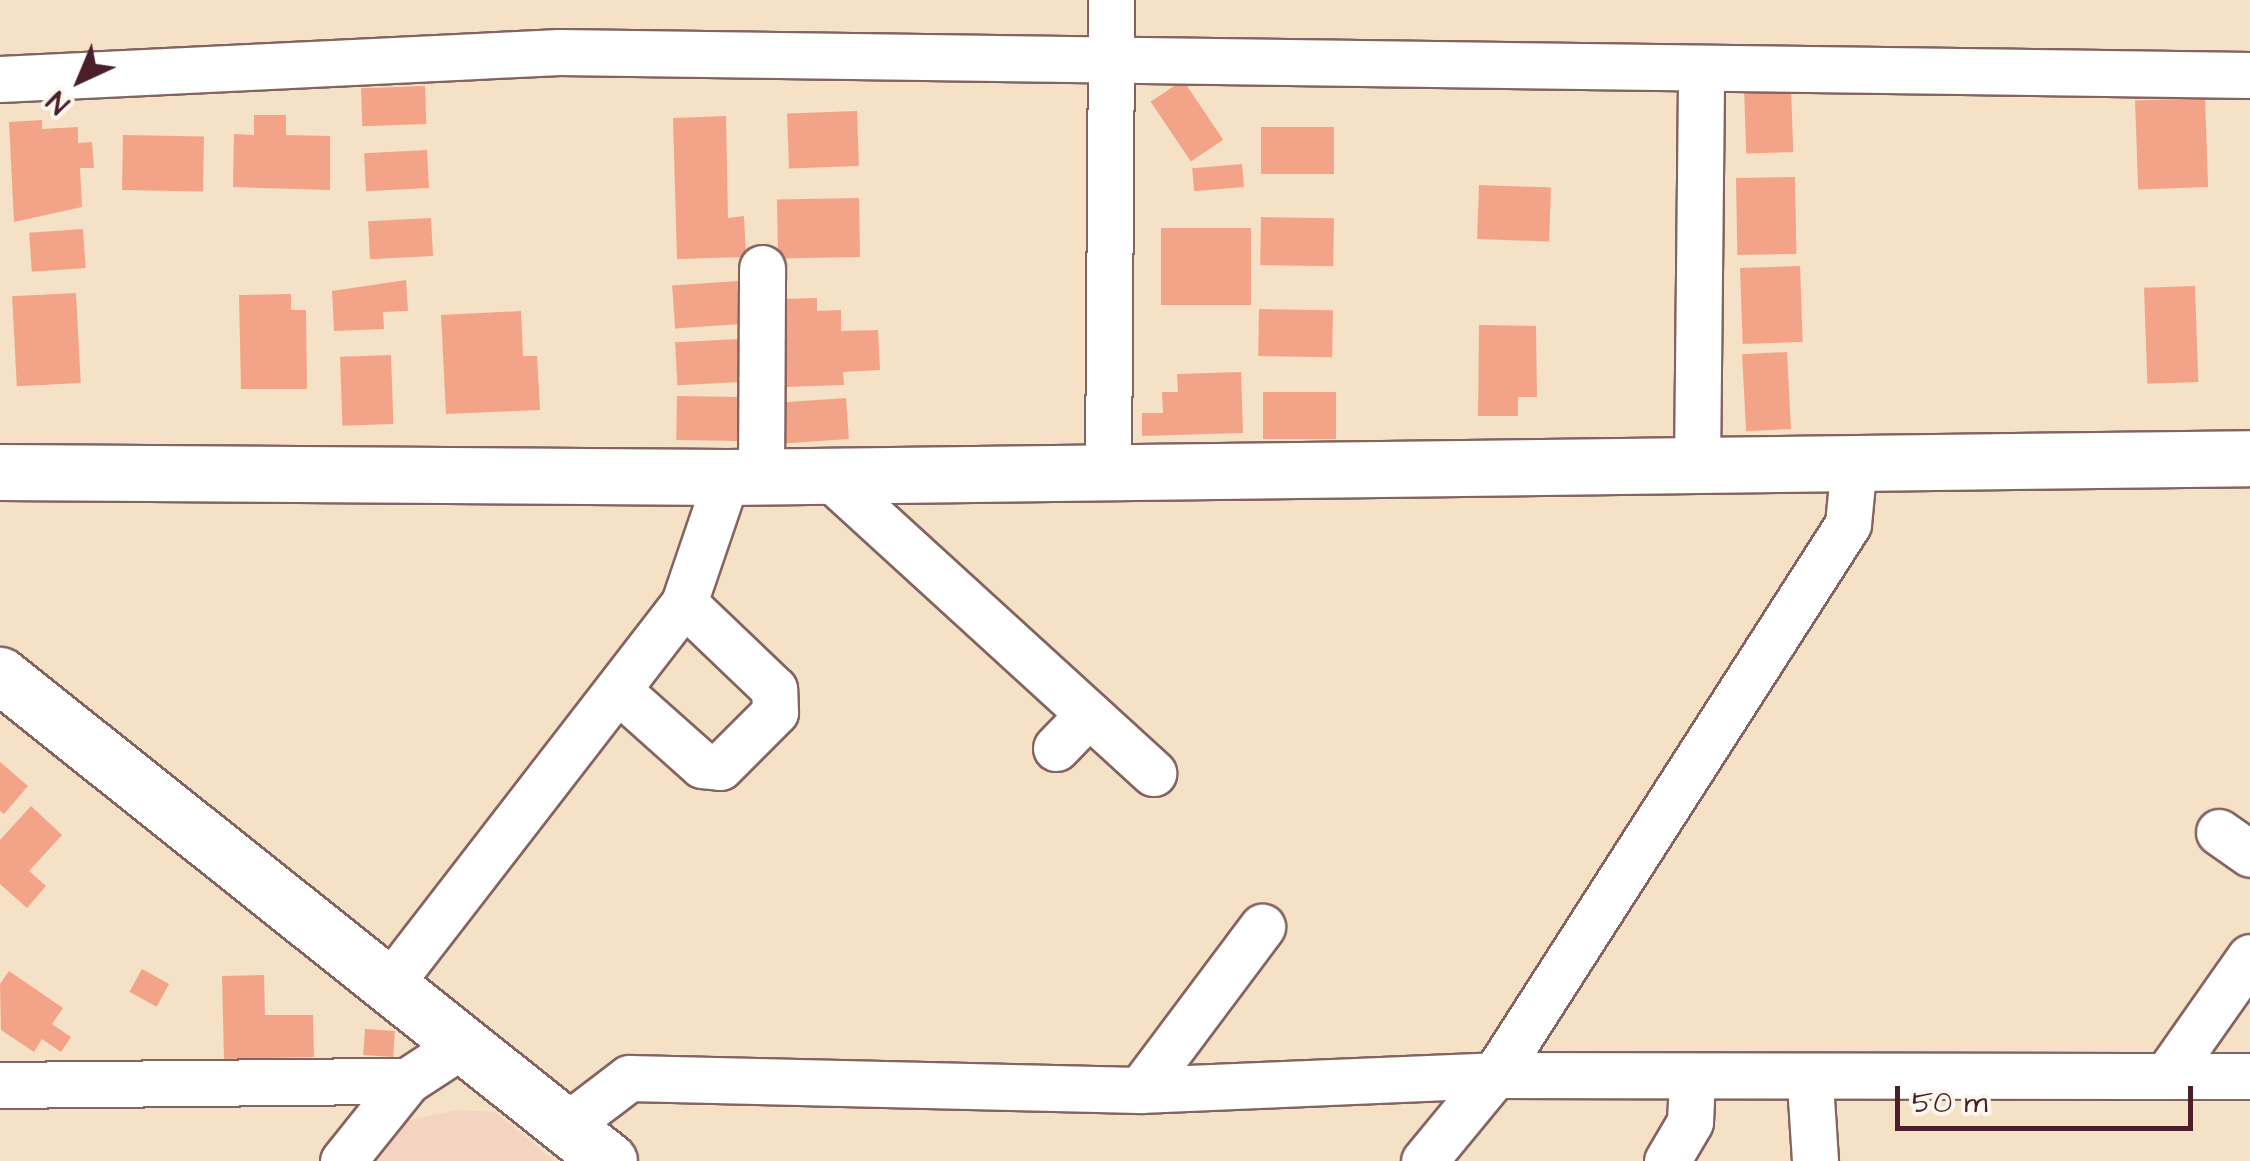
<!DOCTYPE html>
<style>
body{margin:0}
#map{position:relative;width:2250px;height:1161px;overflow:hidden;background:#f4e1c6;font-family:"Architects Daughter",sans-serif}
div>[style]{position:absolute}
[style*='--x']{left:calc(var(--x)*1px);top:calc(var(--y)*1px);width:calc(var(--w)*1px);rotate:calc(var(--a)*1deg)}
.built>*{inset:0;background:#f4d3c1}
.building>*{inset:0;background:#f3a488;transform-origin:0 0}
.roads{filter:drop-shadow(2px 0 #866361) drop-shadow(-2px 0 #866361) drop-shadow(0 2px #866361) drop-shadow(0 -2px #866361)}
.minor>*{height:45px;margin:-22.5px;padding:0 22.5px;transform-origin:22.5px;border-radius:22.5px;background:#fff}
.tertiary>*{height:55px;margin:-27.5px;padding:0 27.5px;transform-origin:27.5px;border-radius:27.5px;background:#fff}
span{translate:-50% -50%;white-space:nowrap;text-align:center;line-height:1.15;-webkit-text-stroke:9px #fbf7ec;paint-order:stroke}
.north{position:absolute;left:30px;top:30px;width:100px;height:100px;-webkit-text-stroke:8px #fbf7ec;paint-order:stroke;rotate:224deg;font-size:28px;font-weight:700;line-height:40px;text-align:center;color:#4a1f2b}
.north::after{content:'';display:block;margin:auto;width:35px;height:45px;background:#4a1f2b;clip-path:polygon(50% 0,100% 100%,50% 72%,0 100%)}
.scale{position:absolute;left:1895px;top:1086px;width:298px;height:45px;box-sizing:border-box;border:5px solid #4a1f2b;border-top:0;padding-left:12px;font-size:30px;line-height:35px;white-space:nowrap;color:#4a1f2b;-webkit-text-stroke:8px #fbf7ec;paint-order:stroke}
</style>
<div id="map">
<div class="built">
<i style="clip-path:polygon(458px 1110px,495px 1112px,554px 1161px,376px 1161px,409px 1120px)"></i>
</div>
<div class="building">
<i style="left:1183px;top:80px;width:72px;height:39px;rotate:56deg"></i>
<i style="left:425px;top:86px;width:38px;height:64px;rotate:88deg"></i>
<i style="left:1791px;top:87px;width:65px;height:47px;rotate:88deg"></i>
<i style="left:2205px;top:98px;width:89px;height:70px;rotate:88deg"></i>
<i style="left:857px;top:111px;width:55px;height:70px;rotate:88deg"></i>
<i style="clip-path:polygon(254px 115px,286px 115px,286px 135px,330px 136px,330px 190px,233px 187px,234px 134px,254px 135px)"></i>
<i style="clip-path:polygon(726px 116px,728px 218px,744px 216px,746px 257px,677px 259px,673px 118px)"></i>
<i style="clip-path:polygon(42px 120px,42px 129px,78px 127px,78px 143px,92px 142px,94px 168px,80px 168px,82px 207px,14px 222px,9px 122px)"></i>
<i style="left:1261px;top:127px;width:73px;height:47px"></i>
<i style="left:123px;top:135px;width:81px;height:55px;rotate:1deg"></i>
<i style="left:427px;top:150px;width:38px;height:63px;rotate:87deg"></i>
<i style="left:1242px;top:164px;width:23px;height:50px;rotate:85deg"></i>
<i style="left:1795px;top:177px;width:77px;height:59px;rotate:89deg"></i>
<i style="left:1479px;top:185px;width:72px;height:54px;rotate:2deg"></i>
<i style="left:859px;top:198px;width:59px;height:82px;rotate:89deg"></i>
<i style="left:1261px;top:217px;width:73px;height:48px;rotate:1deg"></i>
<i style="left:431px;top:218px;width:38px;height:63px;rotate:87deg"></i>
<i style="left:1161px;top:228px;width:90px;height:77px"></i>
<i style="left:83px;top:229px;width:39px;height:54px;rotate:86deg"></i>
<i style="left:1800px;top:266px;width:76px;height:60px;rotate:88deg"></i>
<i style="clip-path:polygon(406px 280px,408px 311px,383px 312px,384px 329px,334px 331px,332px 291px)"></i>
<i style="left:738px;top:281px;width:43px;height:66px;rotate:86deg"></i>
<i style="left:2195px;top:286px;width:96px;height:51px;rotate:88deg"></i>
<i style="left:76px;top:293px;width:90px;height:64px;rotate:87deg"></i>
<i style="clip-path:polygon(291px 294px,291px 310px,306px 310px,307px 389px,241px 389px,239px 295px)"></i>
<i style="clip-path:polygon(817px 298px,817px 311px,841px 310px,841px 331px,878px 330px,880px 370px,843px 372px,844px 385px,784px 387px,781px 299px)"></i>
<i style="left:1259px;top:309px;width:74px;height:47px;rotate:1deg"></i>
<i style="clip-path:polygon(521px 311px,523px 356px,537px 356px,540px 410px,446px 414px,441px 315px)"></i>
<i style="clip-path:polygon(1479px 325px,1536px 326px,1537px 397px,1518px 397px,1518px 416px,1478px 416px)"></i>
<i style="left:739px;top:339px;width:43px;height:64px;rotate:87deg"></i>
<i style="left:1787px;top:352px;width:77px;height:45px;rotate:87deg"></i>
<i style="left:391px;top:355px;width:69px;height:51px;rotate:88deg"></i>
<i style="clip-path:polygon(1241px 372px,1243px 433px,1142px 436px,1142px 413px,1163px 413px,1162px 392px,1178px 392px,1177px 374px)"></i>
<i style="left:1263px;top:392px;width:73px;height:47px"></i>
<i style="left:677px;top:396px;width:63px;height:44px;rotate:1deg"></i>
<i style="left:846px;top:398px;width:41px;height:66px;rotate:86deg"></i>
<i style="clip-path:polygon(0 762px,28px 786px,4px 814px,0 811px)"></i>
<i style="clip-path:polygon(31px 806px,62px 835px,29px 871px,46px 886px,27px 908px,0 884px,0 840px)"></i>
<i style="left:142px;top:969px;width:31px;height:26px;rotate:29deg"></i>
<i style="clip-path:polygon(9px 971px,63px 1008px,52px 1024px,71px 1037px,61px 1052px,42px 1039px,34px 1052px,1px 1030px,0 984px)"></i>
<i style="clip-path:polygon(264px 975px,265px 1015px,313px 1015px,314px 1057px,224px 1059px,222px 976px)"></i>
<i style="left:365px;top:1029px;width:30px;height:26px;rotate:4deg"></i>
</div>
<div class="roads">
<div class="minor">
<i style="--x:0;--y:79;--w:560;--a:-2.77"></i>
<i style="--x:559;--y:52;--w:1691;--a:0.78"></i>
<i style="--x:1697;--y:465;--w:395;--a:-89.4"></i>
<i style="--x:1108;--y:470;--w:470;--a:-89.6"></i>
<i style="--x:827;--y:475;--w:442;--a:42.4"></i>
<i style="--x:761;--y:477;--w:209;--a:-89.7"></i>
<i style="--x:619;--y:691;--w:111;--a:41.7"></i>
<i style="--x:702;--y:765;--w:18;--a:6"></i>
<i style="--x:720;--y:767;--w:78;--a:-45"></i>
<i style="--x:775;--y:712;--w:23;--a:-92"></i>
<i style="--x:774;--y:689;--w:124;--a:-136.3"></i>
<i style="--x:1056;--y:748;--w:47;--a:-45.9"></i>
<i style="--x:2219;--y:832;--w:38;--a:35"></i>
<i style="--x:389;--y:985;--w:483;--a:-52.3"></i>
<i style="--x:684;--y:603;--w:133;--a:-71.2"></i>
<i style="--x:2167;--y:1075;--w:144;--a:-54.9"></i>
<i style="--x:1810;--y:1083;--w:78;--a:86.3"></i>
<i style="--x:0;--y:1085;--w:407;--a:-0.6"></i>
<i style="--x:407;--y:1081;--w:66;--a:-33.2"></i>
<i style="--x:1140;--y:1090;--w:204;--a:-53.2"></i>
<i style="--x:566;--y:1126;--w:79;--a:-37.3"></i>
<i style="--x:629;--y:1078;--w:511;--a:1.35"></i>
<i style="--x:1140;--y:1090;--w:355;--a:-2.4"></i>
<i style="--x:1495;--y:1075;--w:755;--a:0.08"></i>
<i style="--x:343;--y:1161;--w:102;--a:-51.3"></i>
<i style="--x:1424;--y:1161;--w:112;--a:-50.5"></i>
<i style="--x:1495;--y:1075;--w:654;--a:-57.35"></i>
<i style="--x:1848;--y:524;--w:61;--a:-84.4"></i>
<i style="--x:1667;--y:1161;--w:45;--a:-59.5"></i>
<i style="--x:1690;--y:1122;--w:42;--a:-87.3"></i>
</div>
<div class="tertiary">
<i style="--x:0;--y:472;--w:727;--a:0.39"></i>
<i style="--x:727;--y:477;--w:1523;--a:-0.71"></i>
<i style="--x:0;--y:675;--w:779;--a:38.59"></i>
</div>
</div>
<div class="north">N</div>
<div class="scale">50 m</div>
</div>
